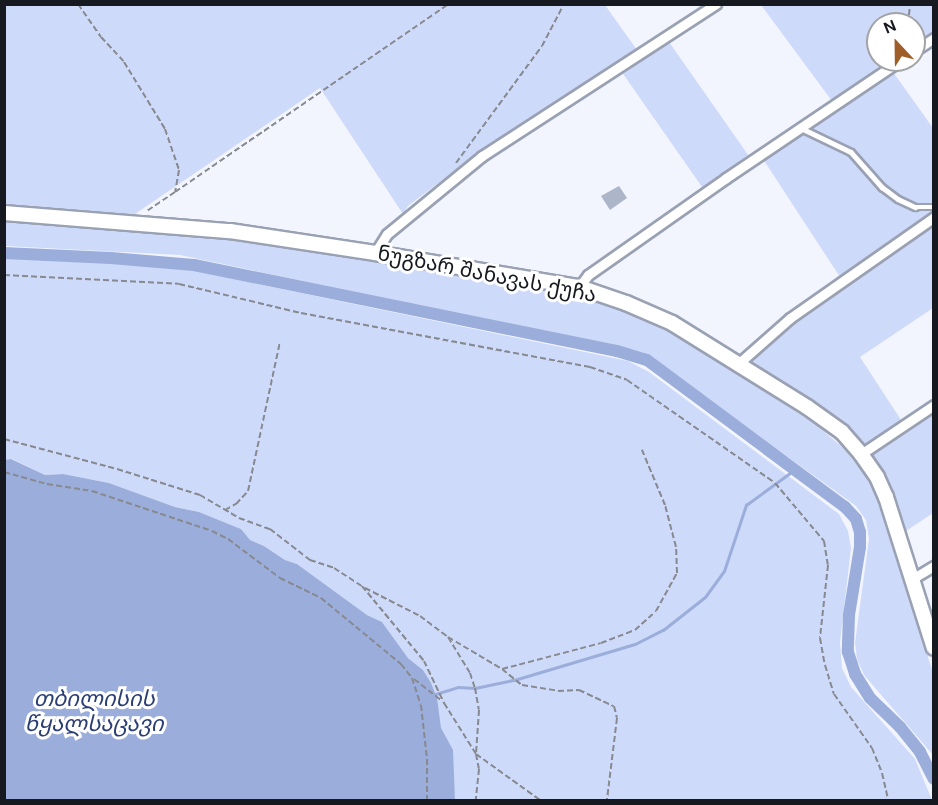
<!DOCTYPE html>
<meta charset="utf-8">
<style>
body{margin:0}
#map{position:relative;width:938px;height:805px;overflow:hidden;background:#f2f5fd;font-family:"DM Sans","Noto Sans Georgian",sans-serif}
div>[style]{position:absolute}
[style*='--x']{left:calc(var(--x)*1px);top:calc(var(--y)*1px);width:calc(var(--w)*1px);rotate:calc(var(--a)*1deg)}
.green>*{inset:0;background:#cedaf9;transform-origin:0 0}
.water>*{inset:0;background:#9badda}
.stream>*{height:3px;margin:-1.5px;padding:0 1.5px;transform-origin:1.5px;border-radius:1.5px;background:#9badda}
.canal>*{height:12px;margin:-6px;padding:0 6px;transform-origin:6px;border-radius:6px;background:#9badda}
.building>*{inset:0;background:#adb5c8}
.path>*{height:2px;margin-top:-1px;transform-origin:0;background:repeating-linear-gradient(90deg,#878991 0 6px,transparent 0 9px)}
.roads{filter:drop-shadow(2px 0 #99a1b3) drop-shadow(-2px 0 #99a1b3) drop-shadow(0 2px #99a1b3) drop-shadow(0 -2px #99a1b3)}
.lane>*{height:4.5px;margin:-2.25px;padding:0 2.25px;transform-origin:2.25px;border-radius:2.25px;background:#fff}
.street>*{height:9px;margin:-4.5px;padding:0 4.5px;transform-origin:4.5px;border-radius:4.5px;background:#fff}
.secondary>*{height:14px;margin:-7px;padding:0 7px;transform-origin:7px;border-radius:7px;background:#fff}
span{translate:-50% -50%;white-space:nowrap;text-align:center;line-height:1.15;-webkit-text-stroke:6px #fff;paint-order:stroke}
.street-label{font-size:21px;color:#171920}
.water-label{font-size:22px;color:#2a3d74;font-style:italic}
.frame{position:absolute;inset:0;border:6px solid #171920;pointer-events:none}
.north{position:absolute;left:866px;top:12px;width:60px;height:60px;box-sizing:border-box;background:#fff;border:2px solid #a2a3a6;border-radius:50%;rotate:338deg;font-size:16px;font-weight:700;line-height:24px;text-align:center;color:#171920}
.north::after{content:'';display:block;margin:auto;width:21px;height:27px;background:#9f5e28;clip-path:polygon(50% 0,100% 100%,50% 72%,0 100%)}
</style>
<div id="map">
<div class="green">
<i style="clip-path:polygon(4px 5px,605px 5px,637px 50px,482px 150px,408px 206px,403px 214px,320px 88px,135px 214px,127px 216px,5px 208px)"></i>
<i style="clip-path:polygon(761px 5px,933px 5px,933px 34px,914px 47px,914px 24px,878px 24px,878px 60px,894px 60px,832px 101px)"></i>
<i style="left:669px;top:42px;width:138px;height:56px;rotate:55deg"></i>
<i style="clip-path:polygon(893px 72px,933px 128px,933px 212px,840px 277px,763px 159px)"></i>
<i style="clip-path:polygon(5px 219px,214px 235px,546px 289px,593px 299px,631px 311px,664px 326px,818px 426px,843px 448px,863px 472px,876px 496px,933px 673px,933px 755px,864px 675px,857px 659px,855px 643px,869px 539px,866px 520px,856px 506px,644px 353px,180px 255px,5px 246px)"></i>
<i style="clip-path:polygon(933px 222px,933px 308px,860px 357px,901px 420px,865px 445px,845px 424px,747px 363px,794px 321px)"></i>
<i style="clip-path:polygon(5px 256px,181px 268px,628px 361px,649px 372px,839px 514px,848px 531px,851px 548px,840px 643px,842px 668px,851px 687px,915px 759px,932px 800px,455px 800px,453px 775px,437px 713px,437px 698px,423px 670px,408px 658px,382px 622px,367px 615px,297px 564px,285px 560px,264px 546px,249px 540px,241px 529px,199px 512px,175px 507px,109px 483px,63px 474px,45px 475px,12px 459px,5px 460px)"></i>
<i style="clip-path:polygon(933px 409px,933px 513px,906px 531px,892px 488px,869px 453px)"></i>
</div>
<div class="water">
<i style="clip-path:polygon(11px 459px,45px 475px,63px 474px,109px 483px,175px 507px,199px 512px,241px 529px,250px 540px,264px 546px,285px 560px,297px 564px,367px 615px,382px 622px,408px 658px,423px 670px,431px 683px,437px 698px,441px 728px,453px 750px,455px 800px,5px 800px,4px 460px)"></i>
</div>
<div class="stream">
<i style="--x:432;--y:695;--w:27;--a:-17"></i>
<i style="--x:458;--y:687;--w:17;--a:3"></i>
<i style="--x:475;--y:688;--w:40;--a:-12"></i>
<i style="--x:514;--y:680;--w:126;--a:-16.6"></i>
<i style="--x:635;--y:644;--w:31;--a:-27"></i>
<i style="--x:663;--y:630;--w:53;--a:-38.2"></i>
<i style="--x:705;--y:597;--w:32;--a:-54"></i>
<i style="--x:724;--y:571;--w:70;--a:-71.6"></i>
<i style="--x:746;--y:505;--w:59;--a:-36.1"></i>
</div>
<div class="canal">
<i style="--x:4;--y:253;--w:107;--a:2.7"></i>
<i style="--x:111;--y:258;--w:83;--a:4.8"></i>
<i style="--x:194;--y:265;--w:432;--a:11.5"></i>
<i style="--x:617;--y:351;--w:31;--a:17"></i>
<i style="--x:647;--y:360;--w:247;--a:36.6"></i>
<i style="--x:845;--y:507;--w:16;--a:47"></i>
<i style="--x:856;--y:519;--w:14;--a:73"></i>
<i style="--x:860;--y:532;--w:15;--a:90"></i>
<i style="--x:860;--y:547;--w:69;--a:99.2"></i>
<i style="--x:849;--y:615;--w:37;--a:92"></i>
<i style="--x:848;--y:652;--w:23;--a:72"></i>
<i style="--x:855;--y:674;--w:28;--a:58"></i>
<i style="--x:870;--y:698;--w:42;--a:44"></i>
<i style="--x:900;--y:727;--w:32;--a:51"></i>
<i style="--x:920;--y:752;--w:30;--a:63"></i>
</div>
<div class="building">
<i style="clip-path:polygon(619px 186px,627px 198px,610px 210px,601px 196px)"></i>
</div>
<div class="path">
<i style="--x:78;--y:4;--w:40;--a:55.1"></i>
<i style="--x:101;--y:37;--w:34;--a:47"></i>
<i style="--x:124;--y:62;--w:79;--a:58.5"></i>
<i style="--x:165;--y:129;--w:43;--a:71.1"></i>
<i style="--x:179;--y:170;--w:22;--a:100"></i>
<i style="--x:175;--y:192;--w:34;--a:146"></i>
<i style="--x:908;--y:24;--w:20;--a:-84"></i>
<i style="--x:456;--y:163;--w:145;--a:-53.7"></i>
<i style="--x:542;--y:46;--w:47;--a:-62.4"></i>
<i style="--x:175;--y:192;--w:332;--a:-34.5"></i>
<i style="--x:4;--y:275;--w:175;--a:2.9"></i>
<i style="--x:179;--y:284;--w:125;--a:13.4"></i>
<i style="--x:301;--y:313;--w:294;--a:10.6"></i>
<i style="--x:590;--y:367;--w:39;--a:19"></i>
<i style="--x:627;--y:380;--w:180;--a:34.8"></i>
<i style="--x:775;--y:483;--w:76;--a:49.8"></i>
<i style="--x:824;--y:541;--w:24;--a:81"></i>
<i style="--x:828;--y:565;--w:73;--a:96.3"></i>
<i style="--x:820;--y:638;--w:27;--a:80"></i>
<i style="--x:825;--y:665;--w:30;--a:73"></i>
<i style="--x:834;--y:694;--w:66;--a:54.9"></i>
<i style="--x:872;--y:748;--w:27;--a:68"></i>
<i style="--x:882;--y:773;--w:28;--a:77"></i>
<i style="--x:4;--y:439;--w:117;--a:14.9"></i>
<i style="--x:117;--y:469;--w:87;--a:17.4"></i>
<i style="--x:200;--y:495;--w:45;--a:30.5"></i>
<i style="--x:239;--y:518;--w:33;--a:20"></i>
<i style="--x:270;--y:529;--w:51;--a:37.8"></i>
<i style="--x:310;--y:560;--w:25;--a:18"></i>
<i style="--x:334;--y:568;--w:33;--a:33"></i>
<i style="--x:362;--y:586;--w:97;--a:50.4"></i>
<i style="--x:424;--y:661;--w:47;--a:64.5"></i>
<i style="--x:444;--y:703;--w:60;--a:57.9"></i>
<i style="--x:476;--y:754;--w:15;--a:79"></i>
<i style="--x:479;--y:769;--w:31;--a:96"></i>
<i style="--x:4;--y:472;--w:45;--a:15.6"></i>
<i style="--x:47;--y:484;--w:46;--a:8.8"></i>
<i style="--x:92;--y:491;--w:126;--a:18.4"></i>
<i style="--x:212;--y:531;--w:18;--a:27"></i>
<i style="--x:228;--y:539;--w:65;--a:36.9"></i>
<i style="--x:280;--y:578;--w:46;--a:26"></i>
<i style="--x:321;--y:598;--w:104;--a:39.5"></i>
<i style="--x:401;--y:664;--w:18;--a:52"></i>
<i style="--x:412;--y:678;--w:28;--a:72"></i>
<i style="--x:421;--y:705;--w:54;--a:83.7"></i>
<i style="--x:427;--y:759;--w:41;--a:90"></i>
<i style="--x:225;--y:510;--w:13;--a:-29"></i>
<i style="--x:236;--y:504;--w:18;--a:-47"></i>
<i style="--x:248;--y:491;--w:152;--a:-77.9"></i>
<i style="--x:365;--y:588;--w:62;--a:27"></i>
<i style="--x:420;--y:616;--w:35;--a:37"></i>
<i style="--x:448;--y:637;--w:42;--a:58.6"></i>
<i style="--x:470;--y:673;--w:16;--a:72"></i>
<i style="--x:475;--y:688;--w:22;--a:80"></i>
<i style="--x:479;--y:710;--w:44;--a:93.9"></i>
<i style="--x:476;--y:754;--w:79;--a:35.7"></i>
<i style="--x:448;--y:637;--w:63;--a:30.7"></i>
<i style="--x:502;--y:669;--w:26;--a:39"></i>
<i style="--x:522;--y:685;--w:36;--a:9"></i>
<i style="--x:558;--y:691;--w:21;--a:-3"></i>
<i style="--x:579;--y:690;--w:38;--a:25"></i>
<i style="--x:614;--y:706;--w:12;--a:76"></i>
<i style="--x:617;--y:718;--w:83;--a:97"></i>
<i style="--x:502;--y:669;--w:102;--a:-14.7"></i>
<i style="--x:601;--y:643;--w:36;--a:-21"></i>
<i style="--x:635;--y:630;--w:28;--a:-42"></i>
<i style="--x:656;--y:611;--w:43;--a:-61.1"></i>
<i style="--x:677;--y:573;--w:26;--a:-92"></i>
<i style="--x:676;--y:547;--w:43;--a:-104.7"></i>
<i style="--x:665;--y:505;--w:60;--a:-112.7"></i>
<i style="--x:414;--y:679;--w:36;--a:38"></i>
</div>
<div class="roads">
<div class="lane">
<i style="--x:801;--y:128;--w:55;--a:25.6"></i>
<i style="--x:851;--y:152;--w:47;--a:48.5"></i>
<i style="--x:882;--y:187;--w:20;--a:37"></i>
<i style="--x:898;--y:199;--w:19;--a:25"></i>
<i style="--x:915;--y:207;--w:19;--a:0"></i>
</div>
<div class="street">
<i style="--x:914;--y:51;--w:24;--a:-33"></i>
<i style="--x:375;--y:253;--w:22;--a:-58"></i>
<i style="--x:387;--y:234;--w:123;--a:-39.4"></i>
<i style="--x:482;--y:156;--w:279;--a:-33"></i>
<i style="--x:579;--y:287;--w:15;--a:-53"></i>
<i style="--x:588;--y:275;--w:169;--a:-35.1"></i>
<i style="--x:726;--y:178;--w:211;--a:-34"></i>
<i style="--x:738;--y:364;--w:69;--a:-41.5"></i>
<i style="--x:790;--y:318;--w:176;--a:-35"></i>
<i style="--x:861;--y:454;--w:88;--a:-33.9"></i>
<i style="--x:912;--y:579;--w:26;--a:-31"></i>
</div>
<div class="secondary">
<i style="--x:4;--y:213;--w:227;--a:4.6"></i>
<i style="--x:230;--y:231;--w:147;--a:8.6"></i>
<i style="--x:375;--y:253;--w:207;--a:9.5"></i>
<i style="--x:579;--y:287;--w:50;--a:18.8"></i>
<i style="--x:626;--y:303;--w:50;--a:23.5"></i>
<i style="--x:672;--y:323;--w:159;--a:31.9"></i>
<i style="--x:807;--y:407;--w:43;--a:35.5"></i>
<i style="--x:842;--y:432;--w:29;--a:49"></i>
<i style="--x:861;--y:454;--w:28;--a:55"></i>
<i style="--x:877;--y:477;--w:22;--a:66"></i>
<i style="--x:886;--y:497;--w:158;--a:72.4"></i>
</div>
</div>
<div class="street-label">
<span style="left:487px;top:274px;rotate:11deg">ნუგზარ შანავას ქუჩა</span>
</div>
<div class="water-label">
<span style="left:94px;top:711px">თბილისის<br>წყალსაცავი</span>
</div>
<div class="frame"></div>
<div class="north">N</div>
</div>
